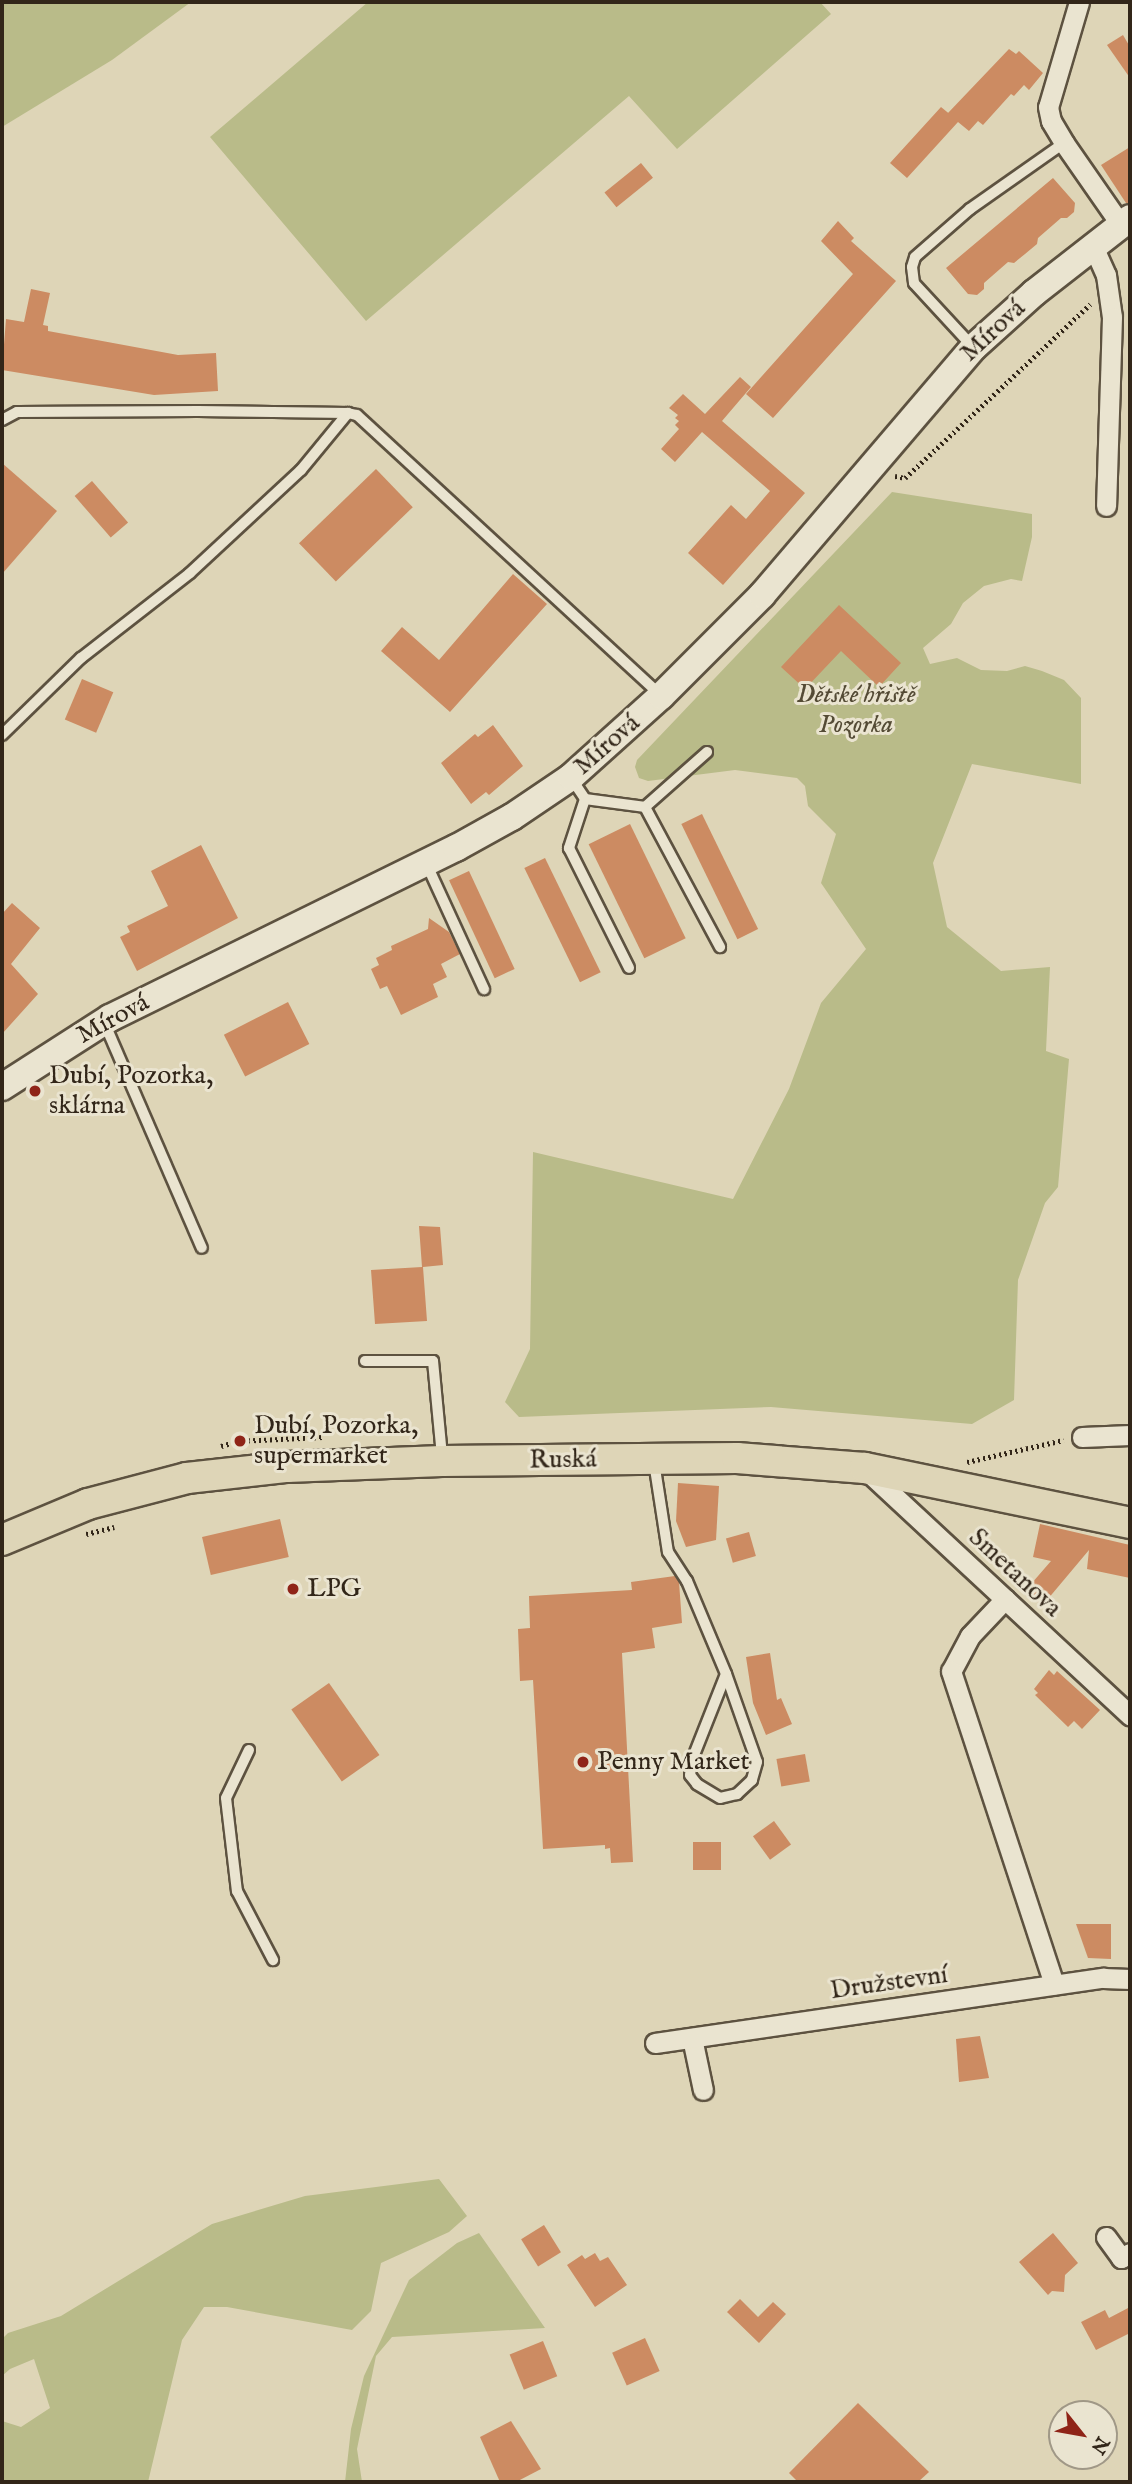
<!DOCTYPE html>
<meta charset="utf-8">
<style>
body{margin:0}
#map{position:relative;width:1132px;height:2484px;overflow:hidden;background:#ded5b7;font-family:"IM FELL English",serif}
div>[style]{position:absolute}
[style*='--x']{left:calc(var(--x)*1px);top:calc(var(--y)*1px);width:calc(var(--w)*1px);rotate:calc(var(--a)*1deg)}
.green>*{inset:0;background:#b9bb89}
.building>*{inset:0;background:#cc8b62;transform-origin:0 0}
.path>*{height:4.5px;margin-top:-2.25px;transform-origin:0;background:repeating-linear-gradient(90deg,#322619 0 2px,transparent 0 5.5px)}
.roads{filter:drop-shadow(2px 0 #5d5240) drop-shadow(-2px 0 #5d5240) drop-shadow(0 2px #5d5240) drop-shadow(0 -2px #5d5240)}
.lane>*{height:10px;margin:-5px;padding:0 5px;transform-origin:5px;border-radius:5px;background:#eae4d0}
.street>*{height:19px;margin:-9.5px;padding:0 9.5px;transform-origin:9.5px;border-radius:9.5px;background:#eae4d0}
.secondary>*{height:26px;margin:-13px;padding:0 13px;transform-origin:13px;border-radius:13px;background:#eae4d0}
.primary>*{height:30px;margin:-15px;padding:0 15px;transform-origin:15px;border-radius:15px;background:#ded5b7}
.dots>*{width:19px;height:19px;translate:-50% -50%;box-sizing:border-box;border:4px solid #eae4d0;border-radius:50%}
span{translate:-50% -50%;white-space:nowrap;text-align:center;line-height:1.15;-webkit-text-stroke:6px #eae4d0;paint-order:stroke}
.street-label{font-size:26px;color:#322619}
.park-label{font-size:26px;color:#544b35;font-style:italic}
.poi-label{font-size:26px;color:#322619}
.left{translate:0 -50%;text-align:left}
.frame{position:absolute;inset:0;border:4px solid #322619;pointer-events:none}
.north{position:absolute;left:1048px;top:2400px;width:70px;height:70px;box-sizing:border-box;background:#eae4d0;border:2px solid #a09887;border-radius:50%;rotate:121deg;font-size:19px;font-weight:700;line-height:28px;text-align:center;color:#322619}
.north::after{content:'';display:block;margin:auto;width:24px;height:32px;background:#8f2418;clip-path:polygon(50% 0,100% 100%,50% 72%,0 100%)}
</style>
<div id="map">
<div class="green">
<i style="clip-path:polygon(2px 2px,191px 2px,112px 60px,2px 127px)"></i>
<i style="clip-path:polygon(368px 2px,820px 2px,831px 14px,677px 149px,629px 96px,366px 321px,210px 137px)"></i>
<i style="clip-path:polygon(892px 492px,1032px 514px,1032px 537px,1022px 581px,1011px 579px,984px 586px,963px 603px,951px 624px,923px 648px,930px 664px,957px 658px,981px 670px,1007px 671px,1025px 666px,1042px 671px,1064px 680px,1081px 698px,1081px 784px,972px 764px,933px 863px,947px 927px,1001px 971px,1050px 967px,1046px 1051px,1069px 1059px,1058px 1187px,1045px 1203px,1018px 1280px,1014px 1400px,972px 1424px,771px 1407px,519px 1417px,505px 1402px,530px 1349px,533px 1152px,733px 1199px,789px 1089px,821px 1003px,866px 949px,821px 883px,836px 834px,808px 806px,805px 786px,797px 778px,735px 770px,648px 781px,639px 778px,635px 767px,637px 760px)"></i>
<i style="clip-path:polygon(439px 2179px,467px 2216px,449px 2232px,381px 2263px,371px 2311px,352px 2330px,227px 2307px,204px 2307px,182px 2340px,148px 2482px,2px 2482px,2px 2421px,21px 2427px,50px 2408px,34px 2359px,10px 2369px,2px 2376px,2px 2339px,8px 2333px,61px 2316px,212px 2224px,305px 2196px)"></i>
<i style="clip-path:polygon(479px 2233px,545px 2328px,392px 2337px,376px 2356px,357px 2449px,362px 2482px,345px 2482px,351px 2429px,364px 2376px,409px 2280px,457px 2243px)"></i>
</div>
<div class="building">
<i style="clip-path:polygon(1123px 35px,1130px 47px,1130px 78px,1107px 45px)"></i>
<i style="clip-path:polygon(1009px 49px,1016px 54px,1019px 51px,1043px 73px,1029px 90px,1024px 85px,1014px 96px,1011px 94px,983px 125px,978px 121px,969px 131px,958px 122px,907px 178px,890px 163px,941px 107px,952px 116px,948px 113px)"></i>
<i style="clip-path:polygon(1130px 147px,1130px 203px,1126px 203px,1101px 165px)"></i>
<i style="left:641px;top:163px;width:19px;height:47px;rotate:51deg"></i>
<i style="clip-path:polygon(1053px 178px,1075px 203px,1074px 212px,1067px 218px,1061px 218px,1038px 238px,1037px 244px,1025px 254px,1014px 263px,1008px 262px,984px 283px,984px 289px,977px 295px,968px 294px,946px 268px)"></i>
<i style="clip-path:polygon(838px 221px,854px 238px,851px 241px,896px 281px,773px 418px,746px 394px,853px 274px,821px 241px)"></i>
<i style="clip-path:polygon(31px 289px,50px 293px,43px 325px,48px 326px,48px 331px,178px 355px,216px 353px,218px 391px,154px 395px,2px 370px,6px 319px,24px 322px)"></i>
<i style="clip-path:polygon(740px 377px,751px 387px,722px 421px,805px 493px,723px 585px,688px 553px,731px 505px,746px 519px,770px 491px,702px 432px,675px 462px,661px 449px,679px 429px,675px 425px,679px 421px,675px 418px,678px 415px,669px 408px,683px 394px,705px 414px)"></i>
<i style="clip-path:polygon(2px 463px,57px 511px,2px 574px)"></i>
<i style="left:376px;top:469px;width:53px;height:107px;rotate:46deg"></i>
<i style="left:92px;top:481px;width:55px;height:23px;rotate:49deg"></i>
<i style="clip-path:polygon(513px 574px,547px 604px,450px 712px,381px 651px,402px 627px,439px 660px)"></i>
<i style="clip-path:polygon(839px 605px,901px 663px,879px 687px,841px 651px,805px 689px,781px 667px)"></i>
<i style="left:82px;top:679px;width:34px;height:44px;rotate:23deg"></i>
<i style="clip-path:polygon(493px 725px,523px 766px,489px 795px,486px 792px,471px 804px,441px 763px,475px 734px,478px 737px)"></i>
<i style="left:702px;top:814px;width:128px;height:23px;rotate:64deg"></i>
<i style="left:630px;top:824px;width:127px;height:46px;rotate:64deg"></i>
<i style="clip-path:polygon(201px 845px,238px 918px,137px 971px,120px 937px,130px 932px,127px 926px,168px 906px,151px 871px)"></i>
<i style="left:545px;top:858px;width:127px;height:23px;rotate:64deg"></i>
<i style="left:469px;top:871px;width:108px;height:22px;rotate:65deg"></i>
<i style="clip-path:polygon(12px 903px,40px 928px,11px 964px,38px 994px,2px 1034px,2px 914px)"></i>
<i style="clip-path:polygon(429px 918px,449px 932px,460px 954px,441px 964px,447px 977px,433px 984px,438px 997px,401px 1015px,387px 986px,380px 989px,371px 969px,379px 965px,376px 958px,392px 950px,391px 946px,428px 929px)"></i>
<i style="left:288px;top:1002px;width:47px;height:72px;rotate:63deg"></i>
<i style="clip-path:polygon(419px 1226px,440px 1227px,443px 1265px,423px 1267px,427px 1321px,375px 1324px,371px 1270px,422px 1267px)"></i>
<i style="clip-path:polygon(678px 1483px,719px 1486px,716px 1540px,686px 1547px,676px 1521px)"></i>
<i style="left:280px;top:1519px;width:39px;height:80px;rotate:77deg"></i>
<i style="clip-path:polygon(1040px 1524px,1130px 1545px,1130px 1578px,1087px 1569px,1089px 1550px,1042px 1606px,1025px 1591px,1051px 1561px,1033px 1557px)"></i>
<i style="left:749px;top:1532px;width:25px;height:24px;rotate:74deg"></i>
<i style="clip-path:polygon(675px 1576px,679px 1582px,682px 1623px,652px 1628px,655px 1648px,622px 1653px,633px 1862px,611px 1863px,610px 1848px,605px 1849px,605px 1845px,543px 1849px,533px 1680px,520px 1681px,518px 1629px,530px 1628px,529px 1596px,632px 1590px,631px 1582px)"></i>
<i style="clip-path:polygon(770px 1653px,777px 1700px,781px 1698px,792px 1724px,766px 1735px,753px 1703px,746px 1657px)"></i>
<i style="clip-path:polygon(1049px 1670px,1054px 1675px,1057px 1671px,1100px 1710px,1082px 1729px,1074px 1721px,1068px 1727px,1035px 1695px,1038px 1693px,1034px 1689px)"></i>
<i style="left:329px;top:1683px;width:88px;height:46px;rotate:55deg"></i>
<i style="left:805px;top:1754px;width:28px;height:29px;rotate:80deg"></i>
<i style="left:774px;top:1821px;width:29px;height:26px;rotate:54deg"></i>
<i style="left:693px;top:1842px;width:28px;height:28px"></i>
<i style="clip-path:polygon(1076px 1924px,1111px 1924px,1111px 1959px,1088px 1958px)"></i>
<i style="clip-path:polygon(980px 2036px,989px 2078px,959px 2082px,956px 2039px)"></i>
<i style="left:544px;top:2225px;width:32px;height:27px;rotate:58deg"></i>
<i style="clip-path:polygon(1053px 2233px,1078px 2263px,1065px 2275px,1064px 2292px,1052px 2291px,1048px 2295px,1019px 2262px)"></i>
<i style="clip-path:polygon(595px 2253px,600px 2261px,608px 2257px,627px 2285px,595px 2307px,567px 2265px,582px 2255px,585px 2259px)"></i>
<i style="clip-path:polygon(740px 2299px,758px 2317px,773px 2302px,786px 2314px,759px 2343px,727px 2312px)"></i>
<i style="clip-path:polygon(1130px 2307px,1130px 2333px,1096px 2350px,1081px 2322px,1105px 2310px,1109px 2318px)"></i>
<i style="left:645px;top:2338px;width:36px;height:36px;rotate:66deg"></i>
<i style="left:543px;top:2341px;width:38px;height:36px;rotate:68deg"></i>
<i style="clip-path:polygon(858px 2403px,929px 2472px,918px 2482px,798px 2482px,789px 2473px)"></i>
<i style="clip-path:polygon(511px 2421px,541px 2469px,516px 2482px,500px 2482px,480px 2437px)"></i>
</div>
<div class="path">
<i style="--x:895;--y:476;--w:10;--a:11"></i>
<i style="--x:905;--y:478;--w:254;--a:-43.2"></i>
<i style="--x:221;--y:1446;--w:17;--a:-17"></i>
<i style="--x:237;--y:1441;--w:86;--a:-2.7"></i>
<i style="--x:967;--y:1462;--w:99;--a:-12.8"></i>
<i style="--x:86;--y:1534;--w:29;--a:-14"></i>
</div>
<div class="roads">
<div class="lane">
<i style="--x:973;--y:347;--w:87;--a:-132.7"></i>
<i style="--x:914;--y:283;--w:16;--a:-97"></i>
<i style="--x:912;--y:267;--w:10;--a:-73"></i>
<i style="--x:915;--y:257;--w:73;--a:-41.1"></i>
<i style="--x:970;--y:209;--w:115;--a:-35.1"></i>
<i style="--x:2;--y:420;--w:17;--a:-28"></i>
<i style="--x:17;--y:412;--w:181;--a:-0.3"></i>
<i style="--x:198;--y:411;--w:150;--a:0.8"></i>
<i style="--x:348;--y:413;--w:9;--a:13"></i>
<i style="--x:357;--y:415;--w:414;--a:42.7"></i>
<i style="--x:2;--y:735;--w:110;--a:-44.3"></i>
<i style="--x:81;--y:658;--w:138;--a:-37.9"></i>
<i style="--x:190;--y:573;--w:151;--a:-42.9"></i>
<i style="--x:301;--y:470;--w:74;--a:-50.5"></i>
<i style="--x:571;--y:778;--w:25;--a:56"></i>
<i style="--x:585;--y:799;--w:61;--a:7.6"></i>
<i style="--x:645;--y:807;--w:159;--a:61.8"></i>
<i style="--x:585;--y:799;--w:52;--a:108.1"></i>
<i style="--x:569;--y:848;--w:134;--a:63.4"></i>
<i style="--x:645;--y:807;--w:83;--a:-41.6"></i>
<i style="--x:426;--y:863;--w:139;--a:65.3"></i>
<i style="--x:104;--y:1022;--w:246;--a:66.6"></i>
<i style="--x:365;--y:1361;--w:68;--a:0"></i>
<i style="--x:433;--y:1361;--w:96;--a:84.6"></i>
<i style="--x:654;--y:1462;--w:91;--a:81.2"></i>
<i style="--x:668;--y:1552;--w:35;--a:57"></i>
<i style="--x:687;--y:1581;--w:101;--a:67.2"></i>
<i style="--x:726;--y:1674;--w:93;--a:70.6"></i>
<i style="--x:757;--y:1762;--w:19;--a:106"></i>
<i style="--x:752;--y:1780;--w:21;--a:137"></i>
<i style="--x:737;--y:1794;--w:17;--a:167"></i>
<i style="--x:720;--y:1798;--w:27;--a:-149"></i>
<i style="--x:697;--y:1784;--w:11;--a:-128"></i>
<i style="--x:690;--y:1775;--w:15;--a:-82"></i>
<i style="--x:692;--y:1760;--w:92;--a:-68.4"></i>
<i style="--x:249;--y:1750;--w:53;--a:115.6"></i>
<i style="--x:226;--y:1798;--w:94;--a:83.3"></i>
<i style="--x:237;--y:1891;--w:78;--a:62.4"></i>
</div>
<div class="street">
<i style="--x:1079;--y:2;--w:109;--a:106.4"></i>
<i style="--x:1048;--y:107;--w:14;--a:78"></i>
<i style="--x:1051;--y:121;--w:26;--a:59"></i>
<i style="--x:1064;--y:143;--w:100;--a:55.2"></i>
<i style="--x:1093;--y:246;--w:32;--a:66"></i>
<i style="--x:1106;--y:275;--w:42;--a:81.9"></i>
<i style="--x:1112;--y:317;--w:189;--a:91.8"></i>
<i style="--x:1082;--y:1437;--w:48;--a:-2.4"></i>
<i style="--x:865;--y:1469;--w:362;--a:42.9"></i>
<i style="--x:1005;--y:1599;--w:51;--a:133.4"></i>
<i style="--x:970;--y:1636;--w:40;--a:118"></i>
<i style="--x:951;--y:1671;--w:330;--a:71.8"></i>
<i style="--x:692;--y:2038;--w:53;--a:78.1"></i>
<i style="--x:655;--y:2043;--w:453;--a:-8.3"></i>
<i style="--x:1103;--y:1978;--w:27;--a:2"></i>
<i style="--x:1106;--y:2237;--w:26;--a:54"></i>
<i style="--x:1121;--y:2258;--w:10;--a:-29"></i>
</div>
<div class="secondary">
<i style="--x:2;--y:1087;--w:128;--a:-32.6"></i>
<i style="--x:110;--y:1018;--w:386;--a:-26.2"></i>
<i style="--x:456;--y:848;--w:64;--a:-29"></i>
<i style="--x:512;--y:817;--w:71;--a:-34.1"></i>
<i style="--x:571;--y:777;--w:121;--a:-42"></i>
<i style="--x:661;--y:696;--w:143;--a:-45"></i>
<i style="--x:762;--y:595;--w:326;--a:-49.5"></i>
<i style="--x:974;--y:347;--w:81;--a:-42"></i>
<i style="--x:1034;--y:293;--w:122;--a:-38"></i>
</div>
<div class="primary">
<i style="--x:2;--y:1540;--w:93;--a:-22.7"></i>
<i style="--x:88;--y:1504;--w:102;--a:-14.7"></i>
<i style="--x:187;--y:1478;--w:101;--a:-6.3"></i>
<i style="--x:287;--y:1467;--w:155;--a:-2.2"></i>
<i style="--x:442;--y:1461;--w:295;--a:-0.6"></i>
<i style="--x:737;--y:1458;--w:128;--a:4.5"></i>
<i style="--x:865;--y:1468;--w:271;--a:11.7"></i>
</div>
</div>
<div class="dots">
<i style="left:35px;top:1091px;background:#8f2418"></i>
<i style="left:240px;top:1441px;background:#8f2418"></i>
<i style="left:293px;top:1589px;background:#8f2418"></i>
<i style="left:583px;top:1762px;background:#8f2418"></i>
</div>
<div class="street-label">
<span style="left:993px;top:331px;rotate:-43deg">Mírová</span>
<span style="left:607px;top:745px;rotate:-41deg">Mírová</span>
<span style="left:113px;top:1019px;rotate:-28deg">Mírová</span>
<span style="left:563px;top:1460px;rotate:-1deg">Ruská</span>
<span style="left:1015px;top:1573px;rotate:43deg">Smetanova</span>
<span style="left:889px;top:1983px;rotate:-8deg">Družstevní</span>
</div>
<div class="park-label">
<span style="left:856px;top:710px">Dětské hřiště<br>Pozorka</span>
</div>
<div class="poi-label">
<span class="left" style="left:49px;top:1091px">Dubí, Pozorka,<br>sklárna</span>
<span class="left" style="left:254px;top:1441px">Dubí, Pozorka,<br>supermarket</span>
<span class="left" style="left:307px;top:1589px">LPG</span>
<span class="left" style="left:597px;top:1762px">Penny Market</span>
</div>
<div class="frame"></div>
<div class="north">N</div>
</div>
